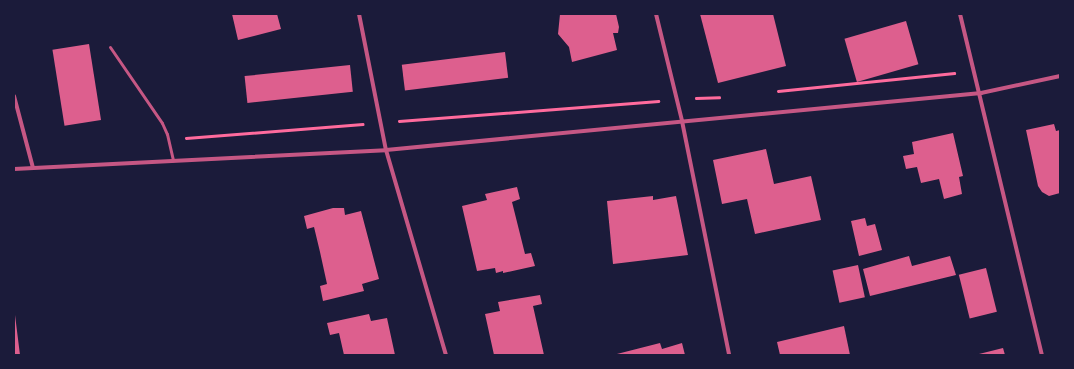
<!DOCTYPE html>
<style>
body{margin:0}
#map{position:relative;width:1074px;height:369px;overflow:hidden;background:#1b1b3a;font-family:Montserrat,sans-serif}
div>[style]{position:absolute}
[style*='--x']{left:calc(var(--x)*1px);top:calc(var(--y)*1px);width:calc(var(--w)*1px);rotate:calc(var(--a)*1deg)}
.building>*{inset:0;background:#dd5f8e;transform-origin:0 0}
.path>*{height:2.5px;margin:-1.25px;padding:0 1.25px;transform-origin:1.25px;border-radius:1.25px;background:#ff6b9d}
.service>*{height:3px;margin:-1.5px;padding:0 1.5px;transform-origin:1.5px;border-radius:1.5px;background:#c65784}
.minor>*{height:4px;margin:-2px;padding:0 2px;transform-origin:2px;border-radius:2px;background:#c65784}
span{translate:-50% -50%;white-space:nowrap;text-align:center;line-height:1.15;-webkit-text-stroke:3px #1b1b3a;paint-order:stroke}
.frame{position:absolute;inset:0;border:15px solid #1b1b3a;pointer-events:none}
</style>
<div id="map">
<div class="building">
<i style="clip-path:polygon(232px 14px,277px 14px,281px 29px,238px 40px)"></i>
<i style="clip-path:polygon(560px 14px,616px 14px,619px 27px,618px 33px,613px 33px,617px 50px,572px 62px,569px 47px,558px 34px)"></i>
<i style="clip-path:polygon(700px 14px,773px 14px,786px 66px,718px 83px)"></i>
<i style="left:906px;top:21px;width:45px;height:64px;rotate:74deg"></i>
<i style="left:89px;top:44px;width:77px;height:37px;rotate:81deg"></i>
<i style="left:505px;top:52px;width:26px;height:104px;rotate:83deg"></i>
<i style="left:350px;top:65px;width:27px;height:106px;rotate:84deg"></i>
<i style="clip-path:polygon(1054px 124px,1056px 131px,1060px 130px,1060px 193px,1049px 196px,1042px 192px,1038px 186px,1026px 130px)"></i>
<i style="clip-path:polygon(953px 133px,963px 176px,959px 177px,962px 194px,944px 199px,939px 179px,921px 183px,917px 167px,906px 169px,903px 156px,914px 154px,912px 142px)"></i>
<i style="clip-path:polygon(766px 149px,774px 184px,811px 176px,821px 220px,755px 234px,747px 199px,722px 204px,713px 160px)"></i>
<i style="clip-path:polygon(517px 187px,520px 199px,512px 202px,525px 254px,531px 253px,535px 266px,503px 273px,503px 271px,496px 273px,495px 268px,477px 271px,462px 206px,487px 200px,485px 194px)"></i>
<i style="clip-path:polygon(653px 196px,653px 200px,676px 196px,688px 255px,613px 264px,607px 201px)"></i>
<i style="clip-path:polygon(333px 208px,344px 208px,345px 215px,361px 211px,379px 279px,362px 284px,364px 291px,323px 301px,320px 286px,327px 284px,320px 252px,314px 227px,307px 229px,304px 216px)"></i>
<i style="clip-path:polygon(865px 218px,867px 226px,875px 224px,882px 250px,859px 256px,851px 221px)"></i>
<i style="clip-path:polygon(909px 256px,912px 266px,950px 256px,956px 275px,870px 296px,863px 269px)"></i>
<i style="left:858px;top:265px;width:33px;height:26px;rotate:78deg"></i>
<i style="left:986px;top:268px;width:45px;height:28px;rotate:76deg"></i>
<i style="clip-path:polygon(540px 295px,542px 304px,533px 306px,544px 355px,494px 355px,485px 314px,500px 311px,498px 302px)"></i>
<i style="clip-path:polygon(369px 314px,371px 321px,387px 318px,395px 355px,344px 355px,339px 333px,330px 335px,327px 323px)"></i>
<i style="clip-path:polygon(14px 315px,15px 315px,20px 355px,14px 355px)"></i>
<i style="clip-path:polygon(844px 326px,850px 355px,780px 355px,777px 342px)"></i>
<i style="clip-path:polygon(660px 343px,662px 349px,682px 343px,685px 355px,613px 355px)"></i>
<i style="clip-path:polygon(1003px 348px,1005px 355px,979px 355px,979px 354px)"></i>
</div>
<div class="path">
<i style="--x:778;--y:91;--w:177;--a:-5.8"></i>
<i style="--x:696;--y:98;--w:23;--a:-2"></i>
<i style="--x:399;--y:121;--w:260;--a:-4.4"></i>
<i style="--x:186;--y:138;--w:177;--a:-4.5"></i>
</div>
<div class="service">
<i style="--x:110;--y:47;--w:92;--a:55.6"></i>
<i style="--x:162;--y:123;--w:12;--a:66"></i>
<i style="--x:167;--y:134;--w:27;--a:77"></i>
</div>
<div class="minor">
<i style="--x:359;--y:14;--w:139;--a:78.8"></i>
<i style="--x:386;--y:150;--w:214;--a:73.7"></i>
<i style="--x:656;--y:14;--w:110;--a:76.3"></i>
<i style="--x:682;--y:121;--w:239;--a:78.6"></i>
<i style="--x:960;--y:14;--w:351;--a:76.5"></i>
<i style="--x:14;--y:96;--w:74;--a:75.2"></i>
<i style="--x:14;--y:169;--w:372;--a:-2.9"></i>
<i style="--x:386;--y:150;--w:598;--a:-5.47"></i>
<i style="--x:981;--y:93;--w:81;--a:-12.1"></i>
</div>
<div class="frame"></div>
</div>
